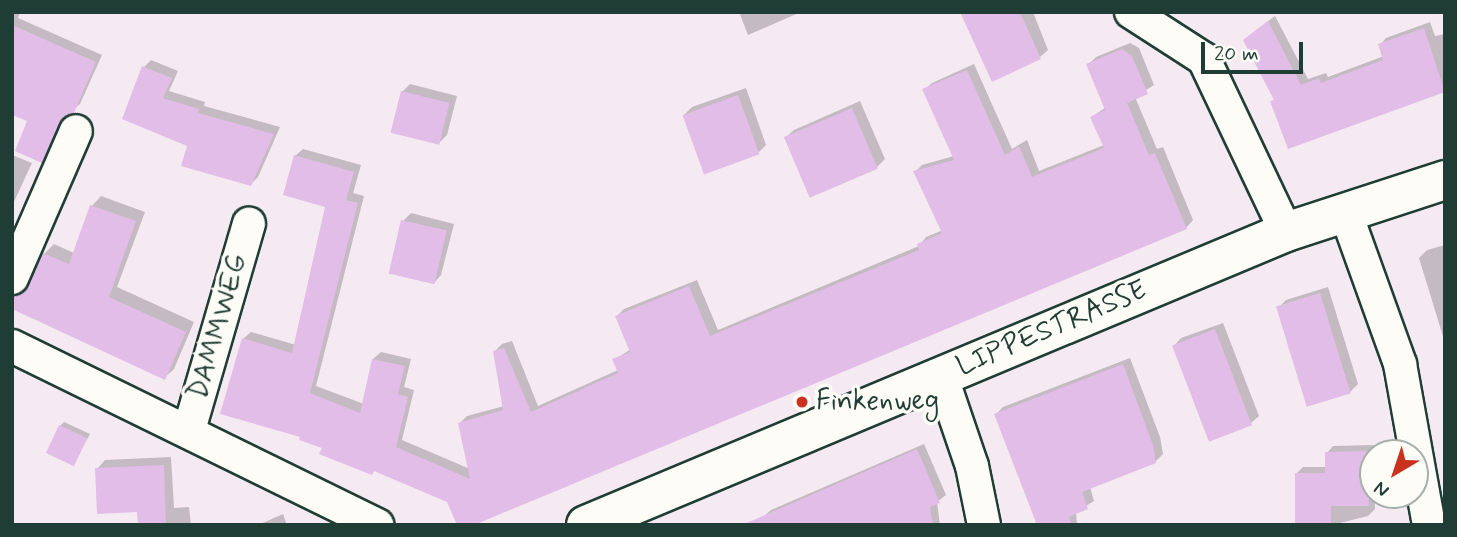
<!DOCTYPE html>
<style>
body{margin:0}
#map{position:relative;width:1457px;height:537px;overflow:hidden;background:#f5e9f2;font-family:Mynerve,sans-serif}
div>[style]{position:absolute}
[style*='--x']{left:calc(var(--x)*1px);top:calc(var(--y)*1px);width:calc(var(--w)*1px);rotate:calc(var(--a)*1deg)}
.shadow>*{inset:0;background:#0003}
.building>*{inset:0;background:#e2bde7;transform-origin:0 0}
.roads{filter:drop-shadow(2px 0 #1f3d34) drop-shadow(-2px 0 #1f3d34) drop-shadow(0 2px #1f3d34) drop-shadow(0 -2px #1f3d34)}
.minor>*{height:32px;margin:-16px;padding:0 16px;transform-origin:16px;border-radius:16px;background:#fdfcf7}
.secondary>*{height:38px;margin:-19px;padding:0 19px;transform-origin:19px;border-radius:19px;background:#fdfcf7}
.dots>*{width:19px;height:19px;translate:-50% -50%;box-sizing:border-box;border:4px solid #fdfcf7;border-radius:50%}
span{translate:-50% -50%;white-space:nowrap;text-align:center;line-height:1.15;-webkit-text-stroke:7px #fdfcf7;paint-order:stroke}
.street-label{font-size:28px;color:#1f3d34}
.poi-label{font-size:28px;color:#1f3d34}
.left{translate:0 -50%;text-align:left}
.frame{position:absolute;inset:0;border:14px solid #1f3d34;pointer-events:none}
.north{position:absolute;left:1359px;top:439px;width:70px;height:70px;box-sizing:border-box;background:#fdfcf7;border:2px solid #a4b0a9;border-radius:50%;rotate:219deg;font-size:19px;font-weight:700;line-height:28px;text-align:center;color:#1f3d34}
.north::after{content:'';display:block;margin:auto;width:24px;height:32px;background:#c8321e;clip-path:polygon(50% 0,100% 100%,50% 72%,0 100%)}
.scale{position:absolute;left:1201px;top:42px;width:102px;height:32px;box-sizing:border-box;border:4px solid #1f3d34;border-top:0;padding-left:9px;font-size:21px;line-height:24px;white-space:nowrap;color:#1f3d34;-webkit-text-stroke:5px #fdfcf7;paint-order:stroke}
</style>
<div id="map">
<div class="shadow">
<i style="clip-path:polygon(12px 12px,20px 12px,18px 18px,102px 55px,80px 104px,64px 117px,48px 154px,42px 161px,12px 51px)"></i>
<i style="clip-path:polygon(739px 12px,801px 12px,748px 35px)"></i>
<i style="clip-path:polygon(962px 12px,1033px 12px,1048px 50px,1040px 57px,993px 79px)"></i>
<i style="clip-path:polygon(1275px 16px,1308px 79px,1326px 73px,1328px 77px,1384px 56px,1380px 45px,1386px 38px,1430px 22px,1435px 36px,1445px 34px,1445px 89px,1289px 147px,1272px 102px,1275px 99px,1255px 31px)"></i>
<i style="clip-path:polygon(1130px 43px,1139px 48px,1154px 85px,1135px 97px,1157px 149px,1163px 147px,1193px 220px,1186px 228px,448px 501px,376px 470px,372px 473px,302px 436px,243px 339px,251px 332px,296px 345px,327px 206px,295px 156px,303px 149px,361px 165px,353px 193px,364px 196px,316px 386px,364px 404px,373px 359px,381px 352px,411px 359px,404px 387px,414px 390px,402px 440px,470px 469px,460px 423px,467px 416px,504px 406px,495px 351px,502px 344px,512px 341px,538px 406px,618px 370px,614px 360px,631px 349px,617px 316px,624px 309px,697px 280px,718px 330px,919px 246px,926px 237px,943px 230px,915px 172px,922px 165px,954px 156px,924px 90px,932px 83px,974px 64px,1012px 149px,1027px 140px,1039px 171px,1104px 145px,1092px 117px,1106px 107px,1088px 65px,1096px 57px)"></i>
<i style="clip-path:polygon(151px 60px,178px 71px,169px 91px,205px 102px,204px 106px,280px 127px,258px 177px,251px 184px,189px 145px,144px 67px)"></i>
<i style="clip-path:polygon(410px 84px,457px 96px,447px 135px,439px 143px,402px 92px)"></i>
<i style="clip-path:polygon(746px 88px,766px 145px,759px 152px,684px 115px,692px 107px)"></i>
<i style="clip-path:polygon(860px 101px,885px 159px,877px 167px,786px 137px,794px 130px)"></i>
<i style="clip-path:polygon(12px 155px,32px 163px,12px 206px)"></i>
<i style="clip-path:polygon(101px 196px,145px 212px,117px 287px,194px 322px,174px 369px,164px 378px,12px 307px,12px 283px,24px 288px,29px 286px,44px 254px,54px 244px,74px 253px,92px 206px)"></i>
<i style="clip-path:polygon(411px 213px,454px 224px,441px 275px,434px 283px,403px 221px)"></i>
<i style="clip-path:polygon(1445px 245px,1445px 343px,1419px 258px,1427px 250px)"></i>
<i style="clip-path:polygon(1328px 287px,1358px 384px,1350px 392px,1278px 308px,1286px 300px)"></i>
<i style="clip-path:polygon(1223px 323px,1259px 416px,1251px 423px,1174px 346px,1181px 338px)"></i>
<i style="clip-path:polygon(1130px 358px,1160px 437px,1163px 454px,1155px 462px,1090px 487px,1094px 501px,1076px 512px,1077px 525px,1038px 525px,996px 414px,1003px 407px)"></i>
<i style="clip-path:polygon(64px 422px,90px 434px,74px 463px,60px 426px)"></i>
<i style="clip-path:polygon(924px 444px,946px 495px,937px 502px,940px 525px,763px 517px,771px 510px)"></i>
<i style="clip-path:polygon(1374px 445px,1375px 509px,1368px 516px,1332px 525px,1297px 525px,1296px 474px,1303px 467px,1327px 467px,1327px 453px,1333px 446px)"></i>
<i style="clip-path:polygon(171px 457px,174px 508px,189px 507px,191px 525px,140px 525px,139px 511px,97px 469px,105px 460px)"></i>
<i style="clip-path:polygon(283px 514px,287px 525px,258px 525px)"></i>
</div>
<div class="building">
<i style="clip-path:polygon(960px 12px,1020px 12px,1041px 59px,992px 82px)"></i>
<i style="clip-path:polygon(1268px 21px,1301px 85px,1319px 78px,1321px 83px,1383px 60px,1378px 44px,1424px 28px,1445px 92px,1288px 149px,1270px 101px,1274px 100px,1243px 40px)"></i>
<i style="clip-path:polygon(12px 25px,96px 62px,74px 113px,60px 123px,42px 163px,15px 151px,27px 121px,12px 115px)"></i>
<i style="clip-path:polygon(1122px 49px,1132px 56px,1148px 94px,1127px 103px,1149px 155px,1155px 153px,1187px 229px,474px 525px,457px 525px,447px 502px,374px 471px,372px 475px,319px 454px,322px 448px,299px 440px,300px 437px,220px 414px,242px 338px,292px 353px,325px 207px,283px 195px,294px 155px,354px 172px,346px 200px,358px 203px,310px 393px,360px 413px,372px 359px,405px 366px,398px 394px,408px 397px,396px 447px,470px 479px,458px 423px,503px 410px,493px 351px,504px 348px,531px 412px,618px 373px,612px 359px,630px 352px,615px 316px,689px 286px,710px 336px,919px 250px,917px 244px,942px 233px,913px 171px,954px 160px,922px 89px,967px 70px,1005px 155px,1019px 146px,1032px 177px,1104px 148px,1090px 117px,1105px 110px,1086px 64px)"></i>
<i style="clip-path:polygon(142px 66px,172px 78px,163px 98px,199px 109px,198px 113px,274px 134px,251px 186px,181px 166px,187px 146px,122px 119px)"></i>
<i style="left:401px;top:91px;width:50px;height:43px;rotate:14deg"></i>
<i style="left:738px;top:95px;width:63px;height:59px;rotate:70deg"></i>
<i style="left:852px;top:108px;width:66px;height:74px;rotate:67deg"></i>
<i style="clip-path:polygon(90px 205px,136px 221px,109px 297px,186px 332px,165px 380px,12px 309px,12px 296px,22px 293px,28px 286px,43px 253px,69px 264px)"></i>
<i style="left:401px;top:220px;width:47px;height:55px;rotate:13deg"></i>
<i style="left:1320px;top:293px;width:105px;height:46px;rotate:73deg"></i>
<i style="left:1215px;top:329px;width:103px;height:46px;rotate:69deg"></i>
<i style="clip-path:polygon(1123px 364px,1153px 445px,1156px 463px,1082px 492px,1088px 509px,1069px 517px,1072px 525px,1037px 525px,994px 414px)"></i>
<i style="left:59px;top:425px;width:31px;height:31px;rotate:25deg"></i>
<i style="clip-path:polygon(917px 449px,940px 503px,930px 507px,933px 525px,742px 525px)"></i>
<i style="clip-path:polygon(1368px 451px,1369px 506px,1331px 506px,1331px 525px,1295px 525px,1295px 473px,1325px 473px,1325px 452px)"></i>
<i style="clip-path:polygon(164px 465px,166px 525px,138px 525px,137px 512px,97px 514px,95px 468px)"></i>
</div>
<div class="roads">
<div class="minor">
<i style="--x:1131;--y:12;--w:87;--a:32.8"></i>
<i style="--x:1204;--y:59;--w:191;--a:64.6"></i>
<i style="--x:1345;--y:211;--w:163;--a:70.2"></i>
<i style="--x:1400;--y:364;--w:164;--a:79.8"></i>
<i style="--x:12;--y:278;--w:160;--a:-66.5"></i>
<i style="--x:12;--y:346;--w:407;--a:26.1"></i>
<i style="--x:941;--y:375;--w:96;--a:71.2"></i>
<i style="--x:972;--y:466;--w:60;--a:78.5"></i>
<i style="--x:189;--y:430;--w:215;--a:-73.8"></i>
</div>
<div class="secondary">
<i style="--x:586;--y:525;--w:759;--a:-22.71"></i>
<i style="--x:1286;--y:232;--w:167;--a:-18.1"></i>
</div>
</div>
<div class="dots">
<i style="left:802px;top:402px;background:#c8321e"></i>
</div>
<div class="street-label">
<span style="left:219px;top:327px;rotate:-74deg">DAMMWEG</span>
<span style="left:1052px;top:329px;rotate:-23deg">LIPPESTRASSE</span>
</div>
<div class="poi-label">
<span class="left" style="left:816px;top:402px">Finkenweg</span>
</div>
<div class="frame"></div>
<div class="north">N</div>
<div class="scale">20 m</div>
</div>
